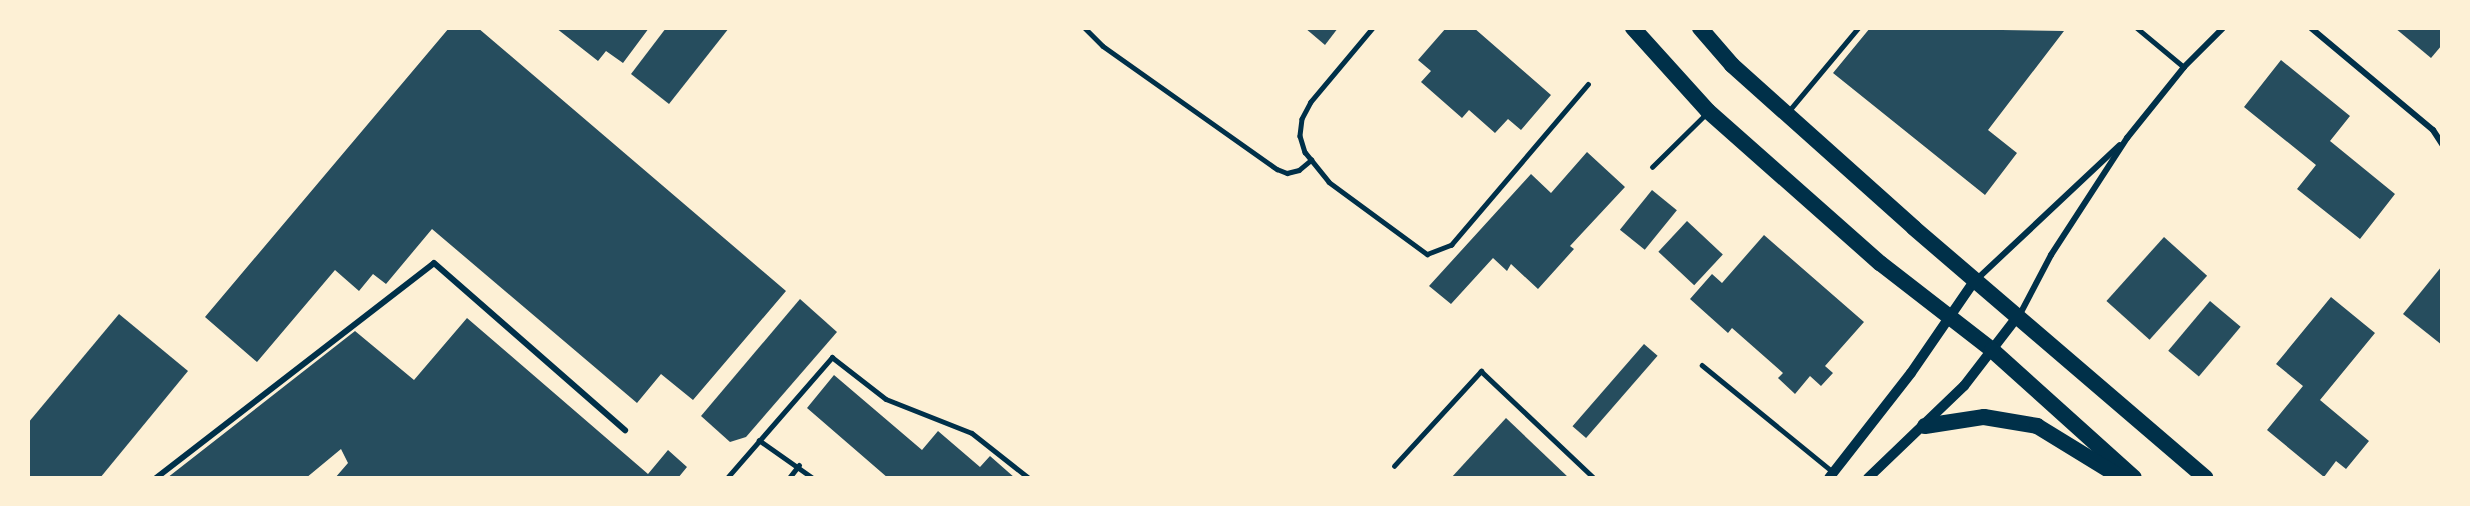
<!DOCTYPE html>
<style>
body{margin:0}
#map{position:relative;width:2470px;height:506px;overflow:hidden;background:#fdf0d5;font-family:Poppins,sans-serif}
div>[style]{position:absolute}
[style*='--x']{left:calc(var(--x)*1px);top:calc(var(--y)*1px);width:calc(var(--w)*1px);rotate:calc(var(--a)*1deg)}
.building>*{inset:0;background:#264d5e;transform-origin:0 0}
.service>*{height:4.5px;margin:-2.25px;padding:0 2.25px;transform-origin:2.25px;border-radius:2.25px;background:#003049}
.minor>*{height:6px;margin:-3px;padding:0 3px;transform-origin:3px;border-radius:3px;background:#003049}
.tertiary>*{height:10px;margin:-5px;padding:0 5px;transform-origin:5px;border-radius:5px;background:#003049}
.trunk>*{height:16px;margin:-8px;padding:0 8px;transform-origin:8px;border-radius:8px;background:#003049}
span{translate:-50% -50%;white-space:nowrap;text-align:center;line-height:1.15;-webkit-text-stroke:4.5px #fdf0d5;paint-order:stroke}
.frame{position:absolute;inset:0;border:30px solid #fdf0d5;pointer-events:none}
</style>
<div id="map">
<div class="building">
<i style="clip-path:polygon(449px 28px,478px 28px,786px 291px,693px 400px,661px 374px,637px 403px,432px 229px,386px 284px,373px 274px,359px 291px,335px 270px,257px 362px,205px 317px)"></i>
<i style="clip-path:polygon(556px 28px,649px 28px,623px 63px,606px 51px,598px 61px)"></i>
<i style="clip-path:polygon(666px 28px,729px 28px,669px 104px,631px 74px)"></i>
<i style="clip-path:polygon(1305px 28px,1338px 28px,1325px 45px)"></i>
<i style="clip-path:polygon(1446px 28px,1474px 28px,1551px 95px,1521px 130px,1508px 119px,1495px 133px,1469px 110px,1462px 118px,1421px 82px,1431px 71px,1418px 60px)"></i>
<i style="clip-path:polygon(1870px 28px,2064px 31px,1988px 130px,2017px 153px,1985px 195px,1833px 73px)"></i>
<i style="clip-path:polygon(2395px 28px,2442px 28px,2442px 45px,2431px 58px)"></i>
<i style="clip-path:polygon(2281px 60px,2350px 116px,2330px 141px,2395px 194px,2360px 239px,2297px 189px,2316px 165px,2244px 107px)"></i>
<i style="clip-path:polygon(1587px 152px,1625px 187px,1570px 246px,1574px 249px,1538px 289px,1511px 264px,1507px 271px,1493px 258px,1451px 304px,1429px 286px,1531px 174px,1551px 193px)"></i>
<i style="left:1652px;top:190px;width:32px;height:51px;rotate:39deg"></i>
<i style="left:1687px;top:221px;width:49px;height:42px;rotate:43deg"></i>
<i style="clip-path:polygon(1764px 235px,1864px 322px,1825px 366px,1833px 373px,1821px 386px,1810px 376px,1795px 394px,1778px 378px,1783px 373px,1732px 328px,1728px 333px,1690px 299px,1712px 274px,1722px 283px)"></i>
<i style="left:2164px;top:237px;width:58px;height:86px;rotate:42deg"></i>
<i style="clip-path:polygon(2442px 266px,2442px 345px,2403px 314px)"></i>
<i style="clip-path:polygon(2331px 297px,2375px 333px,2320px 400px,2369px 441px,2346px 469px,2336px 461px,2324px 477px,2267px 430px,2303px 386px,2276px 364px)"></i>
<i style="clip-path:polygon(800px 299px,837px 332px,746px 437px,730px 442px,701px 416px)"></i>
<i style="left:2210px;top:301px;width:40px;height:65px;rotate:40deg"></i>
<i style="clip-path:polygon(119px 314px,188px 371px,100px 478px,28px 478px,28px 423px)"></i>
<i style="clip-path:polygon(467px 318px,648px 474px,668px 450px,687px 467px,678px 478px,335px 478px,348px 463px,341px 449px,306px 478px,167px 478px,355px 331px,414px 380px)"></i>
<i style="left:1644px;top:344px;width:18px;height:109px;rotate:41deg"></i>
<i style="clip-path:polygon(834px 375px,922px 450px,938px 431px,980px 467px,990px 456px,1015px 478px,888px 478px,807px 408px)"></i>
<i style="clip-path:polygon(1506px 418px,1569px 478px,1451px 478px)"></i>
</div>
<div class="service">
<i style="--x:1085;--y:28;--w:25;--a:45"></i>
<i style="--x:1103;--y:46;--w:213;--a:35.3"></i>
<i style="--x:1277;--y:169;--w:11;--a:22"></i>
<i style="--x:1287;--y:173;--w:12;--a:-14"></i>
<i style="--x:1299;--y:170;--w:16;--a:-40"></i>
<i style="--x:1373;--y:28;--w:97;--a:130"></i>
<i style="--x:1311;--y:102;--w:19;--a:118"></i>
<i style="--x:1302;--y:119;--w:17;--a:97"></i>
<i style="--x:1300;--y:136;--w:17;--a:73"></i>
<i style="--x:1305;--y:152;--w:38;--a:51"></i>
<i style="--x:1329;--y:182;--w:122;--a:36.3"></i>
<i style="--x:1427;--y:254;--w:26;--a:-21"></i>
<i style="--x:1451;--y:245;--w:211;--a:-49.6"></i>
<i style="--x:2137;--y:28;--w:61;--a:39.7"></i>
<i style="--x:1788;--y:112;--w:109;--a:-50.2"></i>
<i style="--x:1652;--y:167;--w:76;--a:-44.5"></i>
<i style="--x:1702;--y:365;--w:169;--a:39.2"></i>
<i style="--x:759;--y:440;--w:66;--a:35.1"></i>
<i style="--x:1394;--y:466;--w:129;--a:-47.5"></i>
<i style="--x:1481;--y:371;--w:156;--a:43.4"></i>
<i style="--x:727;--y:478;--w:160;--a:-49"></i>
<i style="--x:832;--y:357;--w:68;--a:37.9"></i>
<i style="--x:886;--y:399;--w:92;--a:21.6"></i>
<i style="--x:972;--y:433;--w:73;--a:38.3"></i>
<i style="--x:789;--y:478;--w:16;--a:-52"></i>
</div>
<div class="minor">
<i style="--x:2311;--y:28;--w:159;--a:39.9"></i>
<i style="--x:2433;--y:130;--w:17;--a:57"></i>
<i style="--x:1976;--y:280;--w:197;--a:-43.2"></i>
<i style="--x:2019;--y:316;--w:69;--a:-62.3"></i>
<i style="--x:2051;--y:255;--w:140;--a:-57"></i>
<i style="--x:2127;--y:138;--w:91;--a:-51.2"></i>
<i style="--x:2184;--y:67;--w:55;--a:-45"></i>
<i style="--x:156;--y:478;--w:351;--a:-37.7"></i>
<i style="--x:434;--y:263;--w:254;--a:41.2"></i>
</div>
<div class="tertiary">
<i style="--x:1829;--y:478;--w:133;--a:-52"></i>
<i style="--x:1911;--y:373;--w:113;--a:-55.5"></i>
<i style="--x:1868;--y:478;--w:133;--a:-43.8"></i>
<i style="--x:1964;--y:386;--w:88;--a:-52.4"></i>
</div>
<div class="trunk">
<i style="--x:1633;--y:28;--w:112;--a:47.9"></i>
<i style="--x:1708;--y:111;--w:230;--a:41.5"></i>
<i style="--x:1880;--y:263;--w:142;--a:37.8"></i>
<i style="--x:1992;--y:350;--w:191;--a:42"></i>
<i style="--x:1700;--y:28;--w:49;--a:49.1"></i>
<i style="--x:1732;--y:65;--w:244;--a:41.8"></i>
<i style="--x:1914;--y:228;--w:384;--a:40.6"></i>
<i style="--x:1925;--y:426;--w:60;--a:-8.7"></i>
<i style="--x:1984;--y:417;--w:54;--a:9.6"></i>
<i style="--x:2037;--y:426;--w:100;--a:31.5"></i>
</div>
<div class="frame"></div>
</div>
